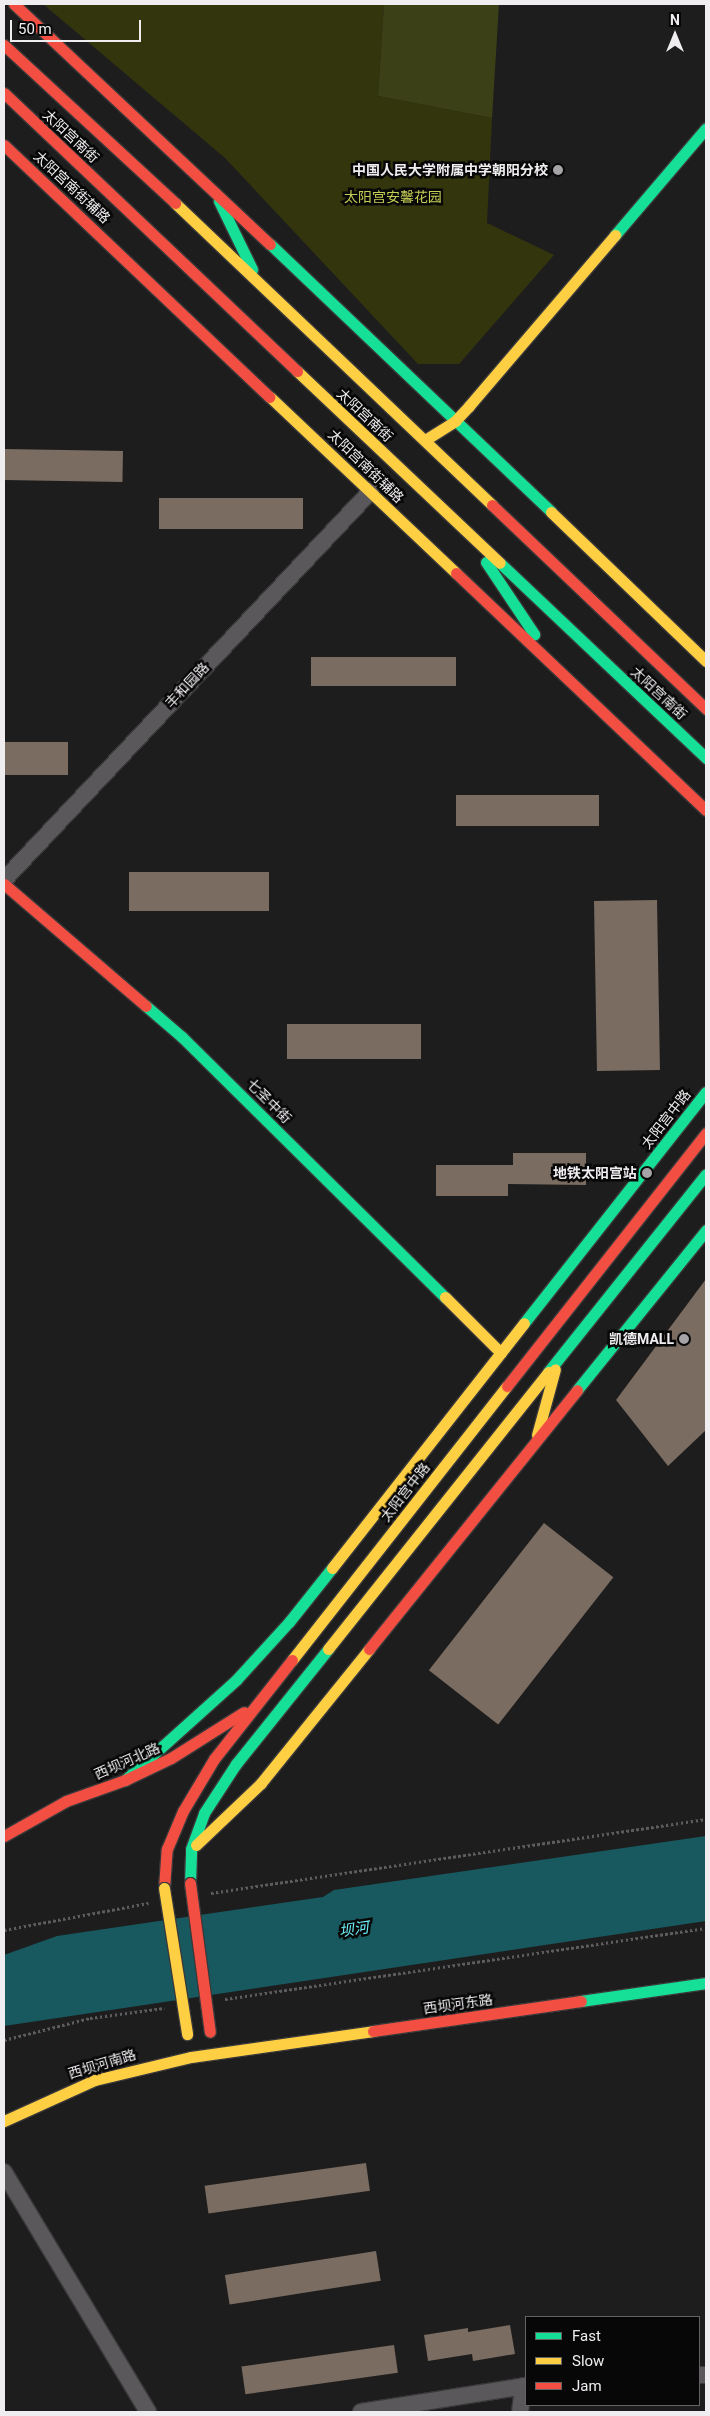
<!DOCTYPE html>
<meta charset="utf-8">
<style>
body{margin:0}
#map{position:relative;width:710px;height:2416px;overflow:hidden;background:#1e1d1e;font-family:Roboto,"Noto Sans SC",sans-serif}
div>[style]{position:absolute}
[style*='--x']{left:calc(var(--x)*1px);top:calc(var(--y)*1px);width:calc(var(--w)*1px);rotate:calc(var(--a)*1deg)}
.green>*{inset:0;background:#33350d}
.forest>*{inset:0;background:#3c4016}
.water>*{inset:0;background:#17595f}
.building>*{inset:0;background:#7a6c60;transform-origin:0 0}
.path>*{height:3px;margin-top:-1.5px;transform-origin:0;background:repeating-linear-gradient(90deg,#5d5b5d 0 2.5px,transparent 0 5px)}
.roads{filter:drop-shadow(1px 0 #3a393a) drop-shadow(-1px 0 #3a393a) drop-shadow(0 1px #3a393a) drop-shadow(0 -1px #3a393a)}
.street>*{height:16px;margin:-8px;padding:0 8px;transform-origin:8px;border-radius:8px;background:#5a585a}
.fast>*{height:11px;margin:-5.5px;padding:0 5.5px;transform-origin:5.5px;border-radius:5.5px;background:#16e098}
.slow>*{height:11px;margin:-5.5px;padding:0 5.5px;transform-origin:5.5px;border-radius:5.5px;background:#ffcf43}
.jam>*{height:11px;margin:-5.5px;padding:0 5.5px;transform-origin:5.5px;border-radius:5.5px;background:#f24e42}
.bridges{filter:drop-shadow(1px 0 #3a393a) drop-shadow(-1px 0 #3a393a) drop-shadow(0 1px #3a393a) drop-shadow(0 -1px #3a393a)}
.slow-bridge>*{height:11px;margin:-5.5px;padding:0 5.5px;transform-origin:5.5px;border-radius:5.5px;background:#ffcf43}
.jam-bridge>*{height:11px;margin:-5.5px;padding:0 5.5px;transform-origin:5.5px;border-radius:5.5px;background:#f24e42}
.dots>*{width:14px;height:14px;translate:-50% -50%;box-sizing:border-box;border:2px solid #080708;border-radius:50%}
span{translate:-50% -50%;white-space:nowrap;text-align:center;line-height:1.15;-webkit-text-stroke:5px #080708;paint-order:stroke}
.street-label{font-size:14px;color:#efedef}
.poi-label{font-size:14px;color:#efedef;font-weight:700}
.right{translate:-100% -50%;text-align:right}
.park-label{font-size:14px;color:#c5ce55}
.water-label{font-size:15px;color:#6ceff9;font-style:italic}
.frame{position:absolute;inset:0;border:5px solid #efedef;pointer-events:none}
.legend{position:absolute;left:525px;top:2316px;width:175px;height:90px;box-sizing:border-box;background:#080708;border:1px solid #646364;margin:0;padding:6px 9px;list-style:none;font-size:15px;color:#efedef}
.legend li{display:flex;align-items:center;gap:10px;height:25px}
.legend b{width:25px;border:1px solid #646364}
.north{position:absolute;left:650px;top:10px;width:50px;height:50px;-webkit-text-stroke:4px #080708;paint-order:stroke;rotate:0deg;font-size:14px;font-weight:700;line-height:20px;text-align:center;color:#efedef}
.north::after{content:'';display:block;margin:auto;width:18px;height:22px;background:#efedef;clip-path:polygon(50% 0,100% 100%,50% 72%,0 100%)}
.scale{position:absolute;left:10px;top:20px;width:131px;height:22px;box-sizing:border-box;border:2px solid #efedef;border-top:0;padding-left:6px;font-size:15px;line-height:18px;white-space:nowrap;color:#efedef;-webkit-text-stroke:4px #080708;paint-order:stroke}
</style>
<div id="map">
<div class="green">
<i style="clip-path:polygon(43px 4px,384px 4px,378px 96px,492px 118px,487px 223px,554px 255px,459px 364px,418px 364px,225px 158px)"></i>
</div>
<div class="forest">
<i style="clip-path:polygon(384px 4px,499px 4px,492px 118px,378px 96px)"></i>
</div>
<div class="water">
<i style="clip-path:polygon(706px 1836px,706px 1921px,4px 2026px,4px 1955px,57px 1936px,323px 1897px,334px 1890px)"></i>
</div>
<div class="building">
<i style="left:4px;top:449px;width:119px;height:31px;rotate:1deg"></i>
<i style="left:303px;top:498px;width:31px;height:144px;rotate:90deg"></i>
<i style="left:311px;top:657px;width:145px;height:29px"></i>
<i style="left:4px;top:742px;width:64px;height:33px"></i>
<i style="left:456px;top:795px;width:143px;height:31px"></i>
<i style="left:129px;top:872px;width:140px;height:39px"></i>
<i style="left:657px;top:900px;width:170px;height:63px;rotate:89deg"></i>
<i style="left:287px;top:1024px;width:134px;height:35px"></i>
<i style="clip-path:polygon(513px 1153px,586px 1153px,586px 1185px,508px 1184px,508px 1196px,436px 1196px,436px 1165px,513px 1165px)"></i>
<i style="clip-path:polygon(706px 1279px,706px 1430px,668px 1466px,616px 1400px)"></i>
<i style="left:544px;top:1523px;width:88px;height:187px;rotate:38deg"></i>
<i style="left:366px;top:2163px;width:28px;height:163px;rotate:82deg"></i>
<i style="left:376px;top:2251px;width:30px;height:153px;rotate:81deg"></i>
<i style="clip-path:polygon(510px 2325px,515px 2354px,473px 2361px,472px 2354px,428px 2361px,424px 2335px,468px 2328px,468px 2332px)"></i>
<i style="left:394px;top:2345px;width:28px;height:154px;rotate:82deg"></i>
</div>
<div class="path">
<i style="--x:211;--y:1893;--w:501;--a:-8.5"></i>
<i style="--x:4;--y:1930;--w:147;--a:-10.6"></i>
<i style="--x:225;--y:1999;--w:486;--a:-8.4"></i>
<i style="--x:4;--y:2040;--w:89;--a:-14.3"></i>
<i style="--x:90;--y:2018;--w:75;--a:-7.7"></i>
</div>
<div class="roads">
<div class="street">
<i style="--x:4;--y:880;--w:535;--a:-46.67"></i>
<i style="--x:4;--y:2172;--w:280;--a:59"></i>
<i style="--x:699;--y:2375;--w:7;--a:0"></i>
<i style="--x:361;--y:2412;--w:167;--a:-9"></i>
<i style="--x:520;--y:2412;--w:26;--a:-83"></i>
</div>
<div class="fast">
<i style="--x:219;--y:201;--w:76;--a:64.1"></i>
<i style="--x:615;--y:235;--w:140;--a:-49.6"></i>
<i style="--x:270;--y:244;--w:388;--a:43.6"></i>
<i style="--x:486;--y:562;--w:87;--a:56.3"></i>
<i style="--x:500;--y:563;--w:284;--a:43.4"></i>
<i style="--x:146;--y:1006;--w:48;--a:40.7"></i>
<i style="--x:182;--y:1037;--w:370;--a:44.7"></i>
<i style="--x:524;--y:1323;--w:294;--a:-51.8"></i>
<i style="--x:548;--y:1372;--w:253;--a:-51.4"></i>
<i style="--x:577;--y:1390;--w:206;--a:-51.1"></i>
<i style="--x:125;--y:1780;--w:149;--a:-42"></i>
<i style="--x:236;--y:1680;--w:79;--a:-47.6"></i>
<i style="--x:289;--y:1622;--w:69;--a:-51.5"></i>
<i style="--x:190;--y:1883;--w:34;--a:-88"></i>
<i style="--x:191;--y:1849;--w:38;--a:-70"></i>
<i style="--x:204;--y:1813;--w:59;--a:-56.9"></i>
<i style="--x:236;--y:1764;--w:147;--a:-51.3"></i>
<i style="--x:581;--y:2001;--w:126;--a:-8.2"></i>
</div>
<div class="slow">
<i style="--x:175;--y:203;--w:438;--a:43.6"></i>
<i style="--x:297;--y:371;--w:279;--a:43.4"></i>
<i style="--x:270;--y:397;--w:256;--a:43.4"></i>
<i style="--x:425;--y:440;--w:36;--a:-32"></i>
<i style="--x:455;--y:421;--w:21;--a:-47"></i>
<i style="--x:469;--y:406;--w:225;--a:-49.5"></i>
<i style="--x:551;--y:512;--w:215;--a:43.9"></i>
<i style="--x:445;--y:1297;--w:79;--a:45"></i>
<i style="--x:537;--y:1435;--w:68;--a:-74.7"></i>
<i style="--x:332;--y:1568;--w:311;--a:-51.9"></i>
<i style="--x:328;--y:1649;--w:354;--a:-51.5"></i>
<i style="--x:292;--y:1660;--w:348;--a:-51.9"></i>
<i style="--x:196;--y:1845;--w:90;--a:-43.6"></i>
<i style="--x:261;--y:1783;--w:172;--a:-51.1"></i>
<i style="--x:4;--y:2121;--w:100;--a:-24.3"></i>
<i style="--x:95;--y:2080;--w:99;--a:-13.5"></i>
<i style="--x:191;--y:2057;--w:184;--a:-8.1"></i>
</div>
<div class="jam">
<i style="--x:14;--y:4;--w:351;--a:43.2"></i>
<i style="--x:4;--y:45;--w:233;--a:42.7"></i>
<i style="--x:4;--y:93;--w:404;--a:43.5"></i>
<i style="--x:4;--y:145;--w:366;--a:43.5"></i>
<i style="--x:492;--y:505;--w:296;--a:43.6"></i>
<i style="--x:456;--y:573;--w:344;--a:43.5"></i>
<i style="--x:4;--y:884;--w:187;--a:40.7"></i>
<i style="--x:507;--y:1386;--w:322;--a:-51.8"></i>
<i style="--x:369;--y:1649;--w:332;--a:-51.2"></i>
<i style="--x:4;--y:1836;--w:71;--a:-29.4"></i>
<i style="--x:66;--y:1801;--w:63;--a:-19.6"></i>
<i style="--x:125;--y:1780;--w:51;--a:-25.6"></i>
<i style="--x:171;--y:1758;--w:86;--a:-32.2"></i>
<i style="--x:164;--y:1888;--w:39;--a:-86"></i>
<i style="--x:167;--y:1849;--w:41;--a:-67.2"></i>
<i style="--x:183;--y:1811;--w:61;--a:-59.2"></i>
<i style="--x:214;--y:1759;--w:126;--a:-51.8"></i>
<i style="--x:373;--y:2031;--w:210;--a:-8.2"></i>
</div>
</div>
<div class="bridges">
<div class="slow-bridge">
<i style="--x:164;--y:1888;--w:148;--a:81"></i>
</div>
<div class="jam-bridge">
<i style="--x:190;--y:1883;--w:150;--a:82.4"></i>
</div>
</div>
<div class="dots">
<i style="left:558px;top:170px;background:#a6a4a6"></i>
<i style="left:647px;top:1173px;background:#a6a4a6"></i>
<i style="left:684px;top:1339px;background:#a6a4a6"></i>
</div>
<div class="street-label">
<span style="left:71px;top:136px;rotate:43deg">太阳宫南街</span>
<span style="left:72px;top:187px;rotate:43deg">太阳宫南街辅路</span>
<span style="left:365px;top:415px;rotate:43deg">太阳宫南街</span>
<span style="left:366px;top:466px;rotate:44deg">太阳宫南街辅路</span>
<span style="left:187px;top:685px;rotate:-47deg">丰和园路</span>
<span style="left:659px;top:693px;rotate:43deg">太阳宫南街</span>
<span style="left:269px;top:1101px;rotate:45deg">七圣中街</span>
<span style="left:666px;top:1119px;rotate:-52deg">太阳宫中路</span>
<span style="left:405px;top:1492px;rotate:-52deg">太阳宫中路</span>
<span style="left:127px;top:1761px;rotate:-24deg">西坝河北路</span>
<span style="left:458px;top:2004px;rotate:-8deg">西坝河东路</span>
<span style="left:102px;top:2064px;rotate:-17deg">西坝河南路</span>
</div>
<div class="poi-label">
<span class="right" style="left:548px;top:170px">中国人民大学附属中学朝阳分校</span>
<span class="right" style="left:637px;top:1173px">地铁太阳宫站</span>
<span class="right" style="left:674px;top:1339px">凯德MALL</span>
</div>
<div class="park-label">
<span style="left:393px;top:197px">太阳宫安馨花园</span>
</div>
<div class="water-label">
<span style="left:354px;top:1930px;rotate:-8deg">坝河</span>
</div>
<div class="frame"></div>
<ul class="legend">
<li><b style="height:6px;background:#16e098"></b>Fast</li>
<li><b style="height:6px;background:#ffcf43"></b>Slow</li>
<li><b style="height:6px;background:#f24e42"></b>Jam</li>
</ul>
<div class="north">N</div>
<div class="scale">50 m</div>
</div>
